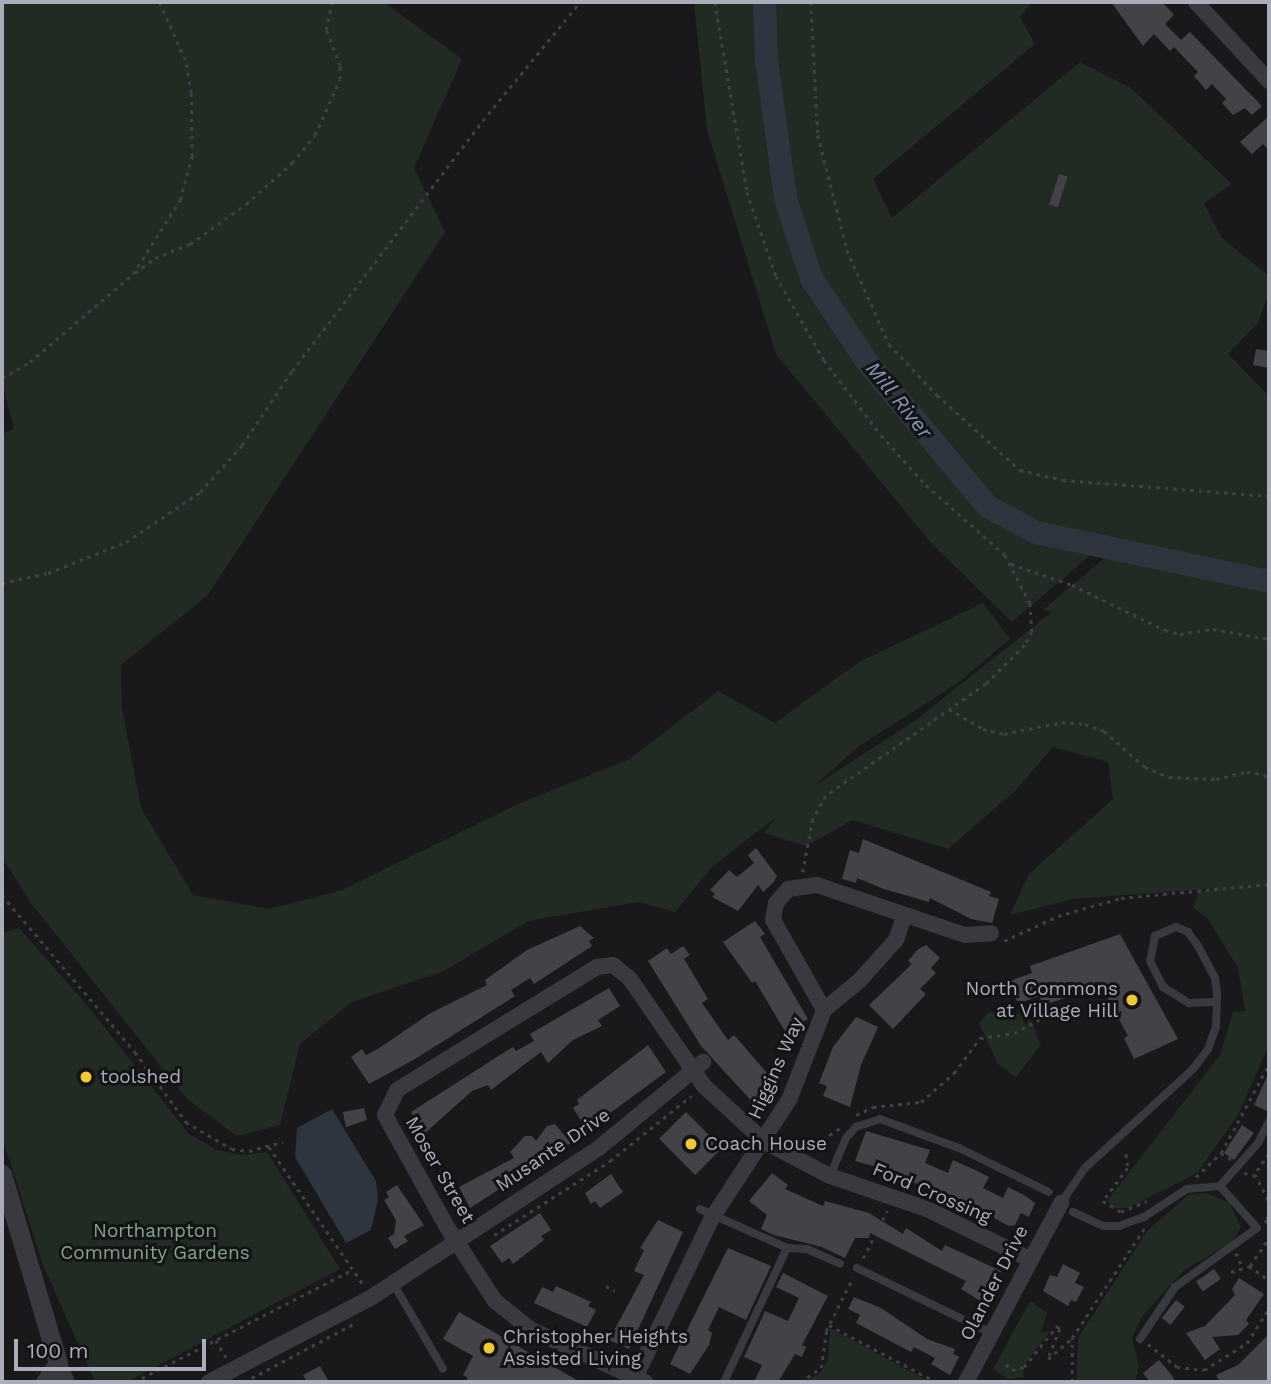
<!DOCTYPE html>
<style>
body{margin:0}
#map{position:relative;width:1271px;height:1384px;overflow:hidden;background:#19181a;font-family:"Work Sans",sans-serif}
div>[style]{position:absolute}
[style*='--x']{left:calc(var(--x)*1px);top:calc(var(--y)*1px);width:calc(var(--w)*1px);rotate:calc(var(--a)*1deg)}
.green>*{inset:0;background:#222a24}
.water>*{inset:0;background:#2e353e}
.river>*{height:23px;margin:-11.5px;padding:0 11.5px;transform-origin:11.5px;border-radius:11.5px;background:#2e353e}
.building>*{inset:0;background:#434347;transform-origin:0 0}
.path>*{height:2.5px;margin-top:-1.25px;transform-origin:0;background:repeating-linear-gradient(90deg,#3f4046 0 3.5px,transparent 0 8.5px)}
.service>*{height:8px;margin:-4px;padding:0 4px;transform-origin:4px;border-radius:4px;background:#393a3f}
.minor>*{height:16px;margin:-8px;padding:0 8px;transform-origin:8px;border-radius:8px;background:#393a3f}
.tertiary>*{height:19px;margin:-9.5px;padding:0 9.5px;transform-origin:9.5px;border-radius:9.5px;background:#393a3f}
.dots>*{width:19px;height:19px;translate:-50% -50%;box-sizing:border-box;border:4px solid #141315;border-radius:50%}
span{translate:-50% -50%;white-space:nowrap;text-align:center;line-height:1.15;-webkit-text-stroke:6px #141315;paint-order:stroke}
.poi-label{font-size:19px;color:#abaeba}
.right{translate:-100% -50%;text-align:right}
.left{translate:0 -50%;text-align:left}
.street-label{font-size:19px;color:#abaeba}
.park-label{font-size:19px;color:#83a489}
.water-label{font-size:21px;color:#8397b4;font-style:italic}
.frame{position:absolute;inset:0;border:4px solid #abaeba;pointer-events:none}
.scale{position:absolute;left:14px;top:1339px;width:192px;height:32px;box-sizing:border-box;border:4px solid #abaeba;border-top:0;padding-left:9px;font-size:21px;line-height:24px;white-space:nowrap;color:#abaeba;-webkit-text-stroke:5px #141315;paint-order:stroke}
</style>
<div id="map">
<div class="green">
<i style="clip-path:polygon(2px 2px,384px 2px,462px 59px,414px 168px,445px 232px,208px 595px,121px 665px,122px 708px,141px 808px,193px 895px,269px 909px,342px 890px,518px 804px,630px 759px,718px 691px,775px 723px,859px 662px,983px 603px,1010px 639px,959px 682px,858px 747px,814px 786px,913px 722px,1052px 612px,1043px 610px,1115px 549px,1101px 546px,1012px 622px,932px 544px,776px 354px,707px 130px,694px 2px,1032px 2px,1020px 17px,1035px 44px,873px 179px,892px 218px,1080px 62px,1131px 88px,1232px 184px,1204px 203px,1221px 237px,1269px 276px,1269px 292px,1258px 323px,1228px 354px,1266px 393px,1269px 391px,1269px 1045px,1238px 1115px,1197px 1173px,1128px 1208px,1114px 1208px,1107px 1201px,1220px 1055px,1233px 1012px,1245px 1011px,1238px 968px,1208px 919px,1193px 907px,1199px 891px,1220px 888px,1073px 899px,1010px 915px,1029px 874px,1113px 799px,1108px 762px,1053px 747px,1016px 790px,948px 849px,853px 820px,806px 846px,764px 833px,776px 817px,712px 867px,675px 912px,639px 902px,528px 921px,444px 971px,352px 1002px,300px 1044px,280px 1125px,237px 1136px,187px 1099px,30px 902px,2px 857px,2px 434px,14px 429px,2px 382px)"></i>
<i style="clip-path:polygon(19px 928px,82px 999px,189px 1134px,217px 1150px,240px 1155px,267px 1152px,340px 1269px,127px 1382px,95px 1382px,43px 1265px,2px 1137px,2px 933px)"></i>
<i style="clip-path:polygon(1010px 1009px,1032px 1022px,1041px 1045px,1016px 1077px,998px 1064px,979px 1023px,988px 1013px)"></i>
<i style="clip-path:polygon(1206px 1193px,1230px 1203px,1241px 1228px,1232px 1242px,1183px 1271px,1142px 1317px,1132px 1337px,1139px 1367px,1135px 1382px,1076px 1382px,1078px 1338px,1147px 1231px,1188px 1195px)"></i>
<i style="clip-path:polygon(1030px 1301px,1047px 1313px,1041px 1332px,1050px 1331px,1023px 1367px,1023px 1377px,1008px 1379px,993px 1369px)"></i>
<i style="clip-path:polygon(830px 1328px,930px 1382px,804px 1382px,819px 1374px,828px 1360px)"></i>
</div>
<div class="water">
<i style="clip-path:polygon(332px 1109px,376px 1181px,378px 1199px,371px 1230px,346px 1243px,295px 1157px,297px 1128px)"></i>
</div>
<div class="river">
<i style="--x:764;--y:2;--w:57;--a:88"></i>
<i style="--x:766;--y:59;--w:140;--a:82.2"></i>
<i style="--x:785;--y:198;--w:84;--a:72"></i>
<i style="--x:811;--y:278;--w:101;--a:56.3"></i>
<i style="--x:867;--y:362;--w:187;--a:50.2"></i>
<i style="--x:987;--y:506;--w:55;--a:28"></i>
<i style="--x:1036;--y:532;--w:238;--a:11.9"></i>
</div>
<div class="building">
<i style="clip-path:polygon(1111px 2px,1162px 2px,1174px 15px,1165px 24px,1181px 40px,1190px 32px,1262px 106px,1252px 115px,1245px 108px,1233px 115px,1222px 103px,1226px 99px,1212px 84px,1206px 90px,1194px 76px,1198px 72px,1174px 47px,1170px 51px,1154px 34px,1143px 46px)"></i>
<i style="clip-path:polygon(1269px 116px,1269px 150px,1263px 144px,1252px 154px,1240px 142px)"></i>
<i style="left:1059px;top:174px;width:9px;height:32px;rotate:18deg"></i>
<i style="clip-path:polygon(1256px 349px,1269px 351px,1269px 368px,1253px 365px)"></i>
<i style="clip-path:polygon(863px 839px,991px 892px,989px 896px,999px 899px,992px 923px,971px 919px,930px 898px,929px 902px,884px 889px,857px 878px,856px 883px,842px 879px,850px 850px,859px 853px)"></i>
<i style="clip-path:polygon(756px 848px,777px 876px,773px 883px,763px 892px,758px 885px,738px 911px,712px 897px,715px 894px,710px 890px,729px 870px,737px 877px,754px 863px,748px 855px)"></i>
<i style="clip-path:polygon(755px 921px,765px 934px,760px 937px,808px 1019px,786px 1033px,755px 981px,752px 983px,723px 942px)"></i>
<i style="clip-path:polygon(580px 926px,594px 938px,589px 941px,592px 946px,534px 984px,530px 978px,511px 990px,515px 996px,415px 1059px,369px 1084px,351px 1057px,362px 1049px,366px 1055px,378px 1049px,429px 1014px,487px 985px,485px 980px,527px 950px)"></i>
<i style="clip-path:polygon(1120px 934px,1178px 1039px,1134px 1059px,1124px 1038px,1128px 1036px,1101px 986px,1044px 1005px,1039px 996px,1018px 1004px,1010px 981px,1032px 973px,1030px 966px)"></i>
<i style="clip-path:polygon(926px 945px,940px 958px,931px 968px,936px 973px,920px 989px,926px 994px,893px 1029px,869px 1005px,912px 964px,908px 961px,917px 950px)"></i>
<i style="clip-path:polygon(683px 946px,690px 955px,684px 959px,708px 999px,702px 1003px,728px 1040px,734px 1035px,767px 1073px,773px 1068px,782px 1078px,757px 1107px,701px 1046px,648px 961px,667px 948px,671px 954px)"></i>
<i style="clip-path:polygon(609px 988px,620px 1006px,598px 1020px,602px 1026px,573px 1040px,548px 1063px,541px 1052px,491px 1090px,488px 1085px,472px 1091px,425px 1133px,411px 1112px,508px 1050px,513px 1047px,516px 1051px,534px 1041px,530px 1034px)"></i>
<i style="clip-path:polygon(856px 1017px,878px 1027px,861px 1065px,850px 1107px,823px 1096px,827px 1086px,819px 1083px,833px 1047px)"></i>
<i style="clip-path:polygon(648px 1045px,666px 1072px,587px 1130px,573px 1108px,579px 1104px,577px 1100px)"></i>
<i style="clip-path:polygon(1269px 1072px,1269px 1112px,1254px 1105px)"></i>
<i style="clip-path:polygon(364px 1108px,367px 1120px,346px 1127px,343px 1112px)"></i>
<i style="left:686px;top:1112px;width:51px;height:38px;rotate:45deg"></i>
<i style="clip-path:polygon(555px 1124px,571px 1143px,470px 1208px,459px 1187px,514px 1158px,510px 1152px,525px 1136px,532px 1136px,536px 1141px,547px 1126px)"></i>
<i style="clip-path:polygon(1242px 1125px,1254px 1133px,1234px 1160px,1224px 1153px)"></i>
<i style="clip-path:polygon(866px 1131px,930px 1150px,925px 1163px,948px 1173px,953px 1160px,973px 1169px,989px 1177px,983px 1188px,1003px 1198px,1008px 1187px,1024px 1195px,1035px 1203px,1029px 1217px,1021px 1213px,1015px 1225px,1009px 1226px,948px 1194px,900px 1178px,901px 1174px,855px 1161px)"></i>
<i style="clip-path:polygon(772px 1173px,788px 1185px,785px 1189px,823px 1206px,825px 1201px,869px 1213px,903px 1234px,906px 1228px,942px 1251px,945px 1245px,1001px 1271px,982px 1302px,961px 1289px,966px 1281px,870px 1233px,869px 1238px,855px 1238px,845px 1258px,822px 1247px,774px 1235px,761px 1229px,767px 1215px,749px 1201px)"></i>
<i style="clip-path:polygon(611px 1174px,623px 1192px,600px 1208px,595px 1201px,591px 1204px,585px 1193px)"></i>
<i style="clip-path:polygon(397px 1185px,424px 1225px,404px 1236px,408px 1241px,395px 1249px,388px 1238px,394px 1234px,396px 1220px,384px 1200px,389px 1197px,386px 1192px)"></i>
<i style="clip-path:polygon(540px 1213px,551px 1230px,541px 1236px,544px 1240px,513px 1264px,509px 1258px,502px 1263px,490px 1246px)"></i>
<i style="clip-path:polygon(658px 1220px,683px 1232px,629px 1349px,609px 1340px,644px 1275px,634px 1271px,644px 1250px,640px 1248px)"></i>
<i style="clip-path:polygon(728px 1248px,771px 1266px,746px 1320px,719px 1307px,708px 1330px,712px 1333px,709px 1345px,690px 1374px,670px 1364px)"></i>
<i style="clip-path:polygon(1063px 1264px,1080px 1273px,1075px 1283px,1084px 1287px,1076px 1302px,1071px 1300px,1068px 1306px,1043px 1291px,1050px 1275px,1057px 1277px)"></i>
<i style="left:1214px;top:1269px;width:12px;height:22px;rotate:55deg"></i>
<i style="clip-path:polygon(783px 1273px,828px 1296px,802px 1345px,806px 1347px,802px 1357px,795px 1354px,778px 1382px,754px 1382px,762px 1365px,744px 1357px,765px 1311px,788px 1321px,799px 1298px,776px 1287px)"></i>
<i style="clip-path:polygon(1239px 1278px,1264px 1294px,1246px 1320px,1249px 1324px,1238px 1335px,1212px 1337px,1220px 1349px,1205px 1360px,1186px 1333px,1205px 1326px,1235px 1295px,1232px 1289px)"></i>
<i style="clip-path:polygon(556px 1286px,591px 1302px,588px 1306px,596px 1310px,587px 1327px,534px 1303px,542px 1287px,553px 1292px)"></i>
<i style="clip-path:polygon(854px 1297px,881px 1308px,927px 1339px,955px 1349px,953px 1354px,959px 1357px,950px 1375px,931px 1364px,935px 1358px,914px 1347px,911px 1352px,856px 1323px,860px 1315px,848px 1309px)"></i>
<i style="left:1176px;top:1300px;width:11px;height:23px;rotate:38deg"></i>
<i style="clip-path:polygon(459px 1312px,580px 1382px,465px 1382px,468px 1378px,463px 1375px,473px 1356px,443px 1339px)"></i>
<i style="clip-path:polygon(1269px 1334px,1269px 1382px,1220px 1382px,1216px 1375px,1238px 1365px)"></i>
<i style="clip-path:polygon(1159px 1360px,1171px 1374px,1175px 1382px,1150px 1382px,1143px 1373px)"></i>
<i style="clip-path:polygon(320px 1366px,329px 1382px,307px 1382px,303px 1375px)"></i>
</div>
<div class="path">
<i style="--x:715;--y:2;--w:193;--a:80.4"></i>
<i style="--x:747;--y:192;--w:89;--a:71"></i>
<i style="--x:776;--y:276;--w:97;--a:60.3"></i>
<i style="--x:824;--y:360;--w:94;--a:52.8"></i>
<i style="--x:881;--y:435;--w:67;--a:48"></i>
<i style="--x:926;--y:485;--w:106;--a:41.5"></i>
<i style="--x:1005;--y:555;--w:54;--a:62.5"></i>
<i style="--x:1030;--y:603;--w:29;--a:86"></i>
<i style="--x:1032;--y:632;--w:15;--a:118"></i>
<i style="--x:1025;--y:645;--w:55;--a:135"></i>
<i style="--x:986;--y:684;--w:195;--a:145"></i>
<i style="--x:826;--y:796;--w:26;--a:119"></i>
<i style="--x:813;--y:819;--w:54;--a:100.7"></i>
<i style="--x:811;--y:2;--w:133;--a:87"></i>
<i style="--x:818;--y:135;--w:119;--a:75.8"></i>
<i style="--x:847;--y:250;--w:103;--a:65.9"></i>
<i style="--x:889;--y:344;--w:70;--a:46.7"></i>
<i style="--x:937;--y:395;--w:112;--a:42.1"></i>
<i style="--x:1020;--y:470;--w:44;--a:13.1"></i>
<i style="--x:1063;--y:480;--w:207;--a:4.4"></i>
<i style="--x:135;--y:273;--w:25;--a:-37"></i>
<i style="--x:155;--y:258;--w:38;--a:-22"></i>
<i style="--x:190;--y:244;--w:69;--a:-35.5"></i>
<i style="--x:246;--y:204;--w:62;--a:-41.7"></i>
<i style="--x:292;--y:163;--w:36;--a:-51"></i>
<i style="--x:315;--y:135;--w:61;--a:-65.9"></i>
<i style="--x:340;--y:79;--w:13;--a:-90"></i>
<i style="--x:340;--y:66;--w:39;--a:-111"></i>
<i style="--x:326;--y:30;--w:29;--a:-78"></i>
<i style="--x:2;--y:378;--w:32;--a:-30"></i>
<i style="--x:30;--y:362;--w:135;--a:-40.5"></i>
<i style="--x:133;--y:274;--w:88;--a:-57.6"></i>
<i style="--x:180;--y:200;--w:46;--a:-74.7"></i>
<i style="--x:192;--y:156;--w:63;--a:-90.9"></i>
<i style="--x:191;--y:93;--w:34;--a:-100"></i>
<i style="--x:185;--y:60;--w:64;--a:-114.1"></i>
<i style="--x:1011;--y:564;--w:65;--a:19"></i>
<i style="--x:1072;--y:585;--w:103;--a:25.8"></i>
<i style="--x:1165;--y:630;--w:16;--a:15"></i>
<i style="--x:1180;--y:634;--w:33;--a:-9"></i>
<i style="--x:1213;--y:629;--w:57;--a:10.1"></i>
<i style="--x:2;--y:583;--w:47;--a:-12.3"></i>
<i style="--x:48;--y:573;--w:84;--a:-21.7"></i>
<i style="--x:126;--y:542;--w:89;--a:-34"></i>
<i style="--x:200;--y:492;--w:63;--a:-48.2"></i>
<i style="--x:242;--y:445;--w:89;--a:-56"></i>
<i style="--x:292;--y:371;--w:323;--a:-52.7"></i>
<i style="--x:488;--y:114;--w:145;--a:-50.6"></i>
<i style="--x:949;--y:709;--w:39;--a:30"></i>
<i style="--x:983;--y:729;--w:22;--a:13"></i>
<i style="--x:1004;--y:734;--w:59;--a:-11.7"></i>
<i style="--x:1062;--y:722;--w:23;--a:5"></i>
<i style="--x:1085;--y:724;--w:20;--a:20"></i>
<i style="--x:1104;--y:731;--w:55;--a:41.3"></i>
<i style="--x:1145;--y:767;--w:26;--a:23"></i>
<i style="--x:1169;--y:777;--w:47;--a:2.4"></i>
<i style="--x:1216;--y:779;--w:32;--a:-13"></i>
<i style="--x:1247;--y:772;--w:17;--a:7"></i>
<i style="--x:1264;--y:774;--w:8;--a:50"></i>
<i style="--x:2;--y:895;--w:206;--a:49.7"></i>
<i style="--x:135;--y:1052;--w:87;--a:53.9"></i>
<i style="--x:186;--y:1122;--w:53;--a:30.4"></i>
<i style="--x:232;--y:1149;--w:17;--a:7"></i>
<i style="--x:249;--y:1151;--w:35;--a:-15"></i>
<i style="--x:1004;--y:941;--w:60;--a:-24.8"></i>
<i style="--x:1058;--y:916;--w:66;--a:-15.9"></i>
<i style="--x:1121;--y:898;--w:149;--a:-5.4"></i>
<i style="--x:856;--y:1115;--w:19;--a:-25"></i>
<i style="--x:873;--y:1107;--w:48;--a:-5.9"></i>
<i style="--x:921;--y:1102;--w:44;--a:-41.3"></i>
<i style="--x:954;--y:1073;--w:44;--a:-53.4"></i>
<i style="--x:980;--y:1038;--w:34;--a:-8"></i>
<i style="--x:1014;--y:1033;--w:49;--a:-28.1"></i>
<i style="--x:1057;--y:1010;--w:17;--a:-10"></i>
<i style="--x:269;--y:1147;--w:168;--a:55.6"></i>
<i style="--x:808;--y:1149;--w:38;--a:-33"></i>
<i style="--x:1221;--y:1153;--w:13;--a:32"></i>
<i style="--x:1126;--y:1154;--w:14;--a:82"></i>
<i style="--x:1128;--y:1168;--w:41;--a:127.1"></i>
<i style="--x:1103;--y:1201;--w:21;--a:31"></i>
<i style="--x:1121;--y:1212;--w:28;--a:-23"></i>
<i style="--x:1269;--y:1154;--w:24;--a:125"></i>
<i style="--x:1255;--y:1174;--w:31;--a:63"></i>
<i style="--x:1244;--y:1173;--w:12;--a:14"></i>
<i style="--x:1196;--y:1177;--w:35;--a:-44"></i>
<i style="--x:1221;--y:1153;--w:101;--a:-61.7"></i>
<i style="--x:1269;--y:1217;--w:5;--a:143"></i>
<i style="--x:1265;--y:1220;--w:6;--a:45"></i>
<i style="--x:494;--y:1235;--w:138;--a:-32.5"></i>
<i style="--x:610;--y:1161;--w:104;--a:-38.7"></i>
<i style="--x:1236;--y:1253;--w:14;--a:65"></i>
<i style="--x:863;--y:1258;--w:53;--a:-62.9"></i>
<i style="--x:1250;--y:1266;--w:34;--a:-56"></i>
<i style="--x:1231;--y:1272;--w:19;--a:-18"></i>
<i style="--x:1249;--y:1266;--w:24;--a:35"></i>
<i style="--x:606;--y:1286;--w:10;--a:29"></i>
<i style="--x:829;--y:1325;--w:121;--a:28"></i>
<i style="--x:216;--y:1340;--w:20;--a:60"></i>
<i style="--x:1148;--y:1344;--w:37;--a:38"></i>
<i style="--x:1177;--y:1367;--w:27;--a:6"></i>
<i style="--x:1204;--y:1370;--w:51;--a:-32.1"></i>
<i style="--x:1247;--y:1343;--w:41;--a:-57.8"></i>
<i style="--x:1006;--y:1364;--w:8;--a:45"></i>
<i style="--x:1012;--y:1370;--w:12;--a:-14"></i>
<i style="--x:1024;--y:1367;--w:53;--a:-51.2"></i>
<i style="--x:1057;--y:1326;--w:4;--a:45"></i>
<i style="--x:1060;--y:1329;--w:32;--a:112"></i>
<i style="--x:1048;--y:1359;--w:32;--a:-41"></i>
<i style="--x:134;--y:1382;--w:245;--a:-27.2"></i>
<i style="--x:244;--y:1382;--w:126;--a:-28"></i>
<i style="--x:800;--y:1382;--w:25;--a:-34"></i>
<i style="--x:821;--y:1368;--w:37;--a:-82"></i>
<i style="--x:826;--y:1331;--w:60;--a:-63.4"></i>
<i style="--x:1072;--y:1382;--w:44;--a:-90"></i>
<i style="--x:1072;--y:1338;--w:131;--a:-56.6"></i>
</div>
<div class="service">
<i style="--x:830;--y:1176;--w:41;--a:-67.2"></i>
<i style="--x:846;--y:1138;--w:15;--a:-48"></i>
<i style="--x:856;--y:1127;--w:25;--a:-18"></i>
<i style="--x:880;--y:1119;--w:84;--a:20.2"></i>
<i style="--x:959;--y:1148;--w:100;--a:26.1"></i>
<i style="--x:1220;--y:1186;--w:57;--a:-48.5"></i>
<i style="--x:1258;--y:1143;--w:25;--a:-63"></i>
<i style="--x:1061;--y:1203;--w:42;--a:-55.6"></i>
<i style="--x:1085;--y:1168;--w:147;--a:-42.5"></i>
<i style="--x:1193;--y:1069;--w:25;--a:-53"></i>
<i style="--x:1208;--y:1049;--w:23;--a:-70"></i>
<i style="--x:1216;--y:1027;--w:33;--a:-88"></i>
<i style="--x:1217;--y:994;--w:16;--a:-97"></i>
<i style="--x:1215;--y:978;--w:36;--a:-118"></i>
<i style="--x:1198;--y:946;--w:17;--a:-126"></i>
<i style="--x:1188;--y:932;--w:13;--a:-157"></i>
<i style="--x:1176;--y:927;--w:23;--a:157"></i>
<i style="--x:1155;--y:936;--w:25;--a:101"></i>
<i style="--x:1150;--y:961;--w:29;--a:63"></i>
<i style="--x:1163;--y:987;--w:31;--a:32"></i>
<i style="--x:1189;--y:1003;--w:27;--a:-2"></i>
<i style="--x:700;--y:1209;--w:95;--a:24.1"></i>
<i style="--x:787;--y:1248;--w:148;--a:115.2"></i>
<i style="--x:1073;--y:1212;--w:33;--a:25"></i>
<i style="--x:1103;--y:1226;--w:16;--a:0"></i>
<i style="--x:1119;--y:1226;--w:27;--a:-20"></i>
<i style="--x:1144;--y:1217;--w:51;--a:-33.1"></i>
<i style="--x:1187;--y:1189;--w:33;--a:-5"></i>
<i style="--x:1220;--y:1186;--w:56;--a:48.6"></i>
<i style="--x:1257;--y:1228;--w:101;--a:144.3"></i>
<i style="--x:1175;--y:1287;--w:63;--a:123.9"></i>
<i style="--x:787;--y:1248;--w:20;--a:3"></i>
<i style="--x:807;--y:1249;--w:36;--a:24"></i>
<i style="--x:857;--y:1268;--w:151;--a:25.9"></i>
<i style="--x:393;--y:1283;--w:99;--a:59.8"></i>
</div>
<div class="minor">
<i style="--x:1196;--y:2;--w:108;--a:47.3"></i>
<i style="--x:904;--y:916;--w:25;--a:108"></i>
<i style="--x:896;--y:940;--w:55;--a:132.1"></i>
<i style="--x:859;--y:981;--w:45;--a:140.4"></i>
<i style="--x:824;--y:1010;--w:103;--a:-119.5"></i>
<i style="--x:773;--y:920;--w:17;--a:-80"></i>
<i style="--x:776;--y:903;--w:18;--a:-49"></i>
<i style="--x:788;--y:889;--w:29;--a:-8"></i>
<i style="--x:817;--y:885;--w:156;--a:18.7"></i>
<i style="--x:965;--y:935;--w:26;--a:-4"></i>
<i style="--x:58;--y:1363;--w:21;--a:65"></i>
<i style="--x:209;--y:1382;--w:184;--a:-27.5"></i>
<i style="--x:372;--y:1297;--w:273;--a:-33.3"></i>
<i style="--x:600;--y:1147;--w:134;--a:-39.5"></i>
<i style="--x:633;--y:1382;--w:182;--a:-64.3"></i>
<i style="--x:712;--y:1218;--w:141;--a:-56.9"></i>
<i style="--x:789;--y:1100;--w:97;--a:-68.7"></i>
<i style="--x:645;--y:1382;--w:127;--a:-155.3"></i>
<i style="--x:530;--y:1329;--w:45;--a:-141.3"></i>
<i style="--x:495;--y:1301;--w:88;--a:-123"></i>
<i style="--x:447;--y:1227;--w:128;--a:-119"></i>
<i style="--x:385;--y:1115;--w:28;--a:-64"></i>
<i style="--x:397;--y:1090;--w:235;--a:-31.6"></i>
<i style="--x:597;--y:967;--w:16;--a:-7"></i>
<i style="--x:613;--y:965;--w:22;--a:39"></i>
<i style="--x:630;--y:979;--w:130;--a:55.3"></i>
<i style="--x:704;--y:1086;--w:83;--a:42.6"></i>
<i style="--x:765;--y:1142;--w:73;--a:27.6"></i>
<i style="--x:830;--y:1176;--w:102;--a:18.8"></i>
<i style="--x:927;--y:1209;--w:114;--a:26.1"></i>
<i style="--x:966;--y:1382;--w:203;--a:-62"></i>
</div>
<div class="tertiary">
<i style="--x:2;--y:1174;--w:197;--a:73.5"></i>
<i style="--x:58;--y:1363;--w:23;--a:124"></i>
</div>
<div class="dots">
<i style="left:1132px;top:1000px;background:#eec93d"></i>
<i style="left:86px;top:1077px;background:#eec93d"></i>
<i style="left:691px;top:1144px;background:#eec93d"></i>
<i style="left:489px;top:1348px;background:#eec93d"></i>
</div>
<div class="poi-label">
<span class="right" style="left:1118px;top:1000px">North Commons<br>at Village Hill</span>
<span class="left" style="left:100px;top:1077px">toolshed</span>
<span class="left" style="left:705px;top:1144px">Coach House</span>
<span class="left" style="left:503px;top:1348px">Christopher Heights<br>Assisted Living</span>
</div>
<div class="street-label">
<span style="left:776px;top:1068px;rotate:-66deg">Higgins Way</span>
<span style="left:553px;top:1150px;rotate:-34deg">Musante Drive</span>
<span style="left:440px;top:1170px;rotate:60deg">Moser Street</span>
<span style="left:932px;top:1193px;rotate:23deg">Ford Crossing</span>
<span style="left:994px;top:1283px;rotate:-63deg">Olander Drive</span>
</div>
<div class="park-label">
<span style="left:155px;top:1242px">Northampton<br>Community Gardens</span>
</div>
<div class="water-label">
<span style="left:899px;top:400px;rotate:51deg">Mill River</span>
</div>
<div class="frame"></div>
<div class="scale">100 m</div>
</div>
